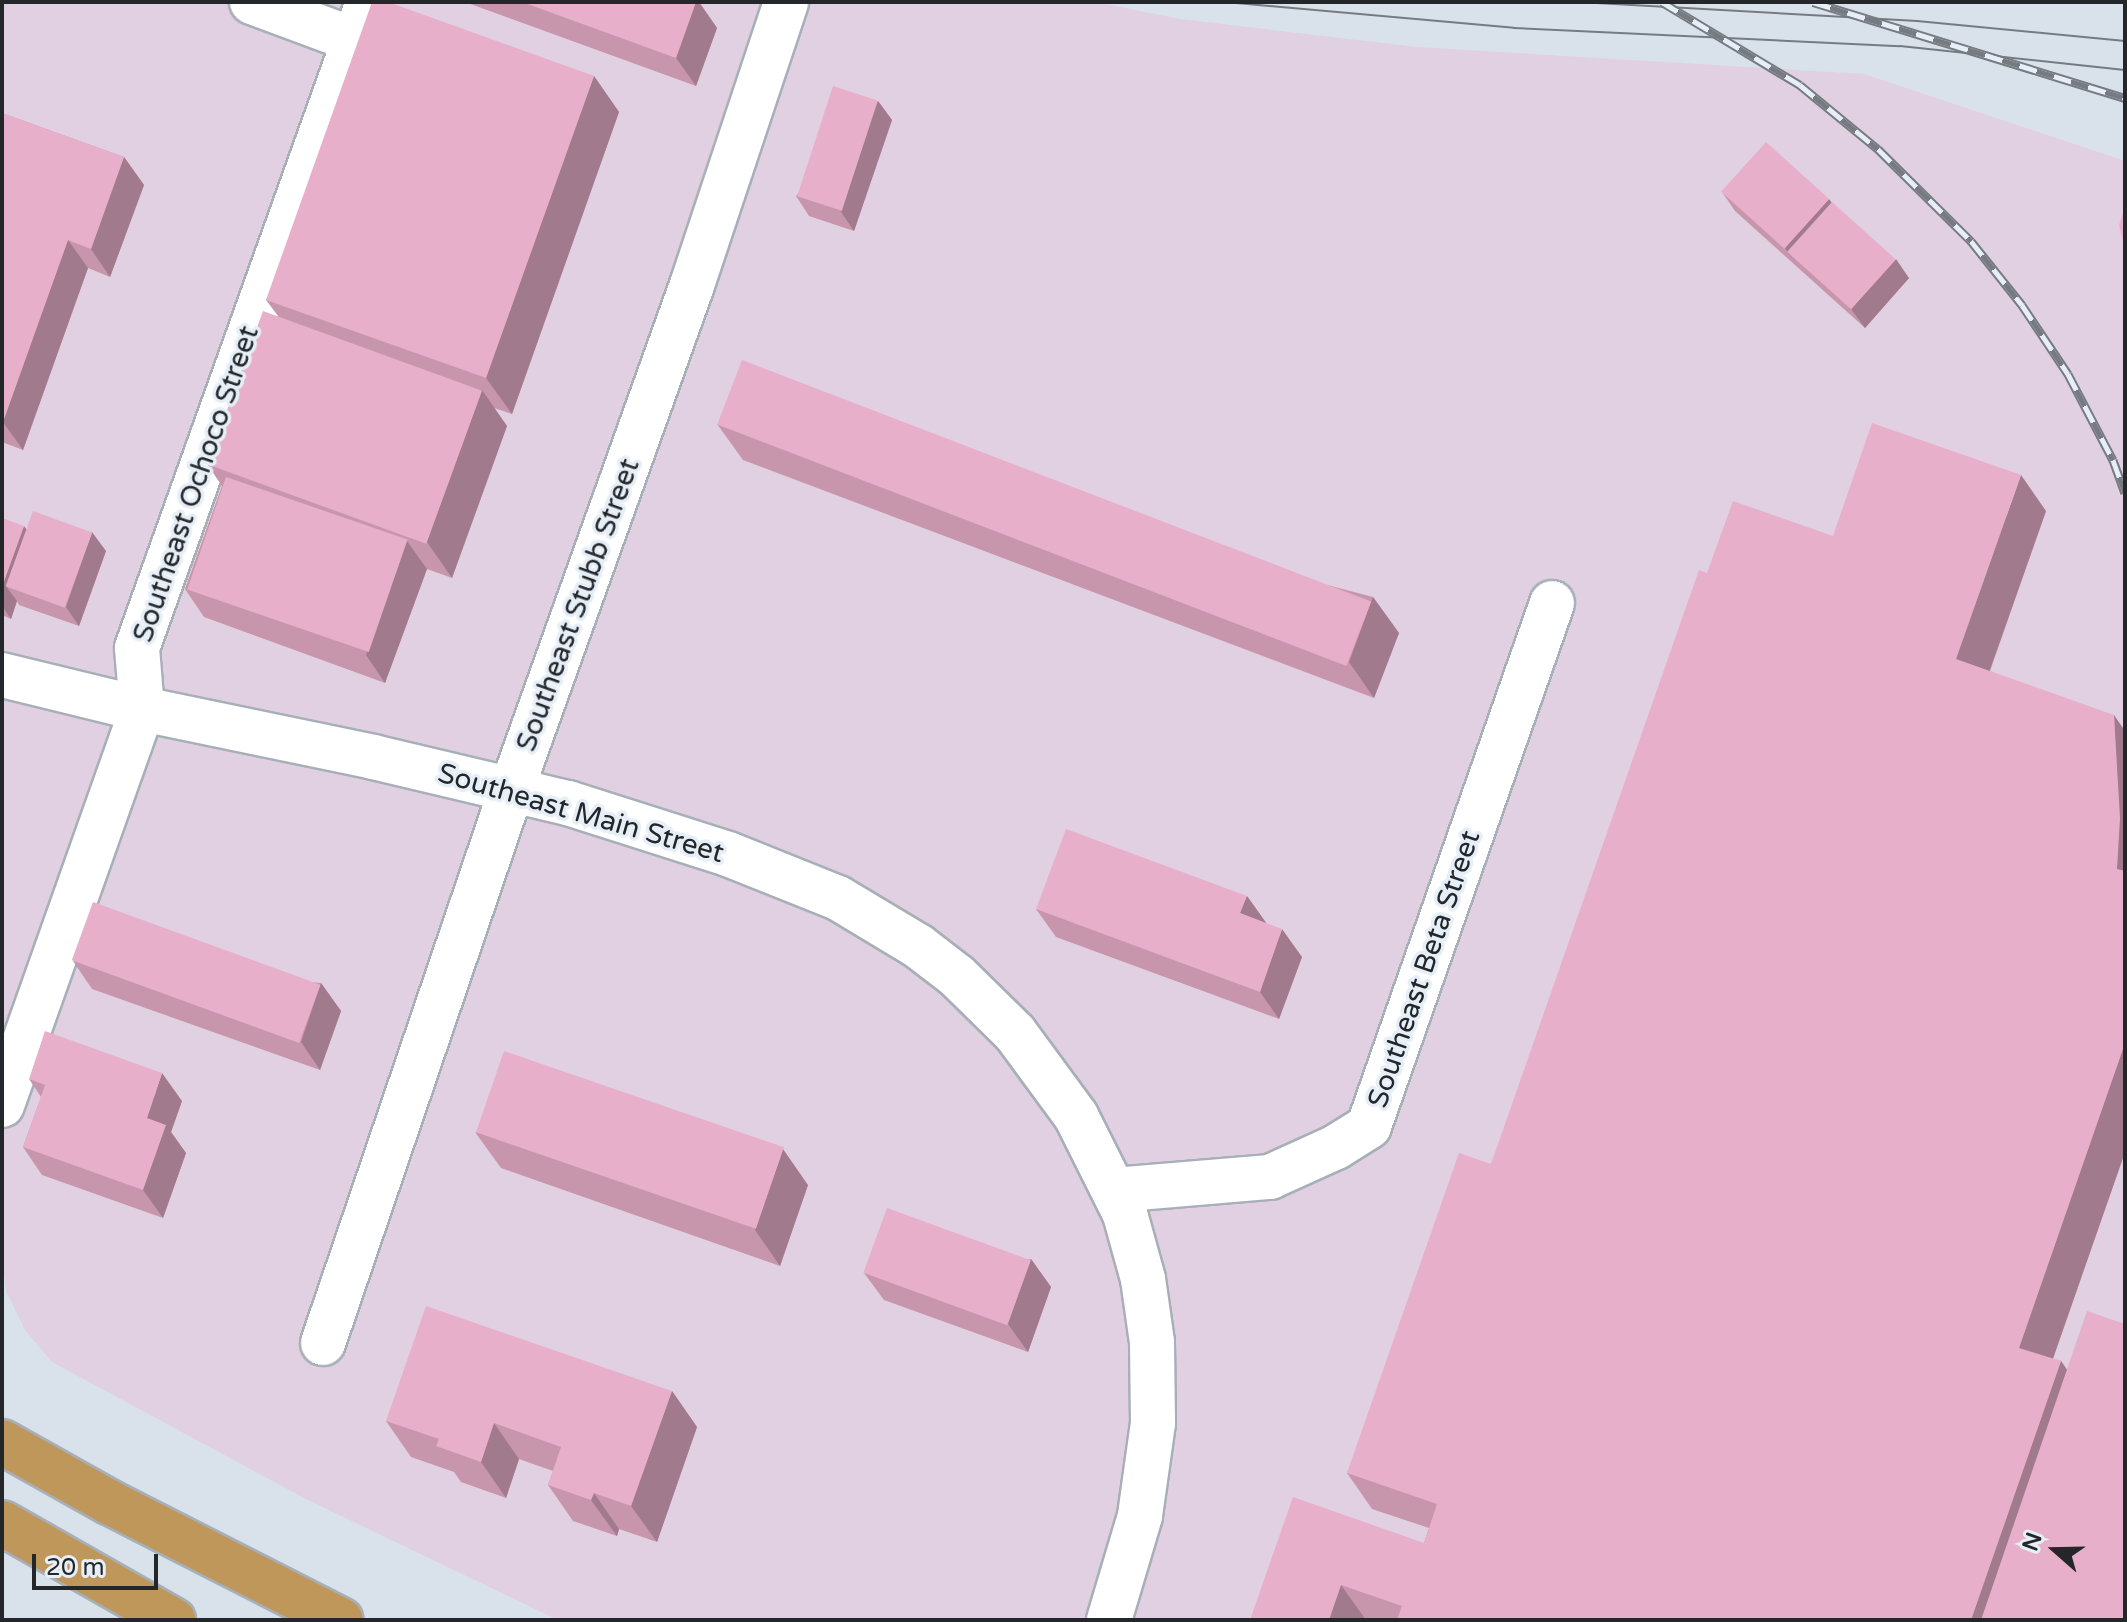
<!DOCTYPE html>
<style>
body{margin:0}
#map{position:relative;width:2127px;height:1622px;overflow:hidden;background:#d9e1ea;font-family:"Varela Round",sans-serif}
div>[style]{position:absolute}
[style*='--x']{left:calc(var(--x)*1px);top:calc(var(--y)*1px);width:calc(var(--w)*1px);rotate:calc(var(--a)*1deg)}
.industrial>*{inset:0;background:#e1d0e1}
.roads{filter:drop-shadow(2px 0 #a7afb7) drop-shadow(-2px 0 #a7afb7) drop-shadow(0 2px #a7afb7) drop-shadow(0 -2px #a7afb7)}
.minor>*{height:44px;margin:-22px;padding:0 22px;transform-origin:22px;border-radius:22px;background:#fff}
.tertiary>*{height:44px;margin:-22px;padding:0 22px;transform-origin:22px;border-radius:22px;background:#fff}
.trunk>*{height:44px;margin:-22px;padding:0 22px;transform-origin:22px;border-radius:22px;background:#c0975b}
.tram>*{height:2px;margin:-1px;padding:0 1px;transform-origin:1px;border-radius:1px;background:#767b81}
.rail>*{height:9px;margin-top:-4.5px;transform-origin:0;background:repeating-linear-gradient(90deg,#e6eef7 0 18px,#767b81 0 36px);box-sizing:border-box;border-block:2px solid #767b81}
.wall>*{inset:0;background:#c796ad}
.shaded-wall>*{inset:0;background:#a27a8d}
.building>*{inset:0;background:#e7afc9;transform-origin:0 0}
span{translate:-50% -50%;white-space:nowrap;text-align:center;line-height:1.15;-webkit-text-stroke:7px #e6eef7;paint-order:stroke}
.street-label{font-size:28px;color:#24272a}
.frame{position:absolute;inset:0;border:4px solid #24272a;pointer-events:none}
.north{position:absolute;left:2015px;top:1510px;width:80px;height:80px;-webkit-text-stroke:6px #e6eef7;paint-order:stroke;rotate:290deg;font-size:22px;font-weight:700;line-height:32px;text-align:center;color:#24272a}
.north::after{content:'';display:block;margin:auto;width:28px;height:36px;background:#24272a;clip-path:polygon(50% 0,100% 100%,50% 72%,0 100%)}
.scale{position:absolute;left:32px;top:1554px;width:126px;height:36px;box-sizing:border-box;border:4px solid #24272a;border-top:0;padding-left:10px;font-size:24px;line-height:28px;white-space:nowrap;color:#24272a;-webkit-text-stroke:6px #e6eef7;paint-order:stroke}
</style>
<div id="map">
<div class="industrial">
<i style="clip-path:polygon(2px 2px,1095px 2px,1180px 19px,1417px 47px,1864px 74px,2125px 161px,2125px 1620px,558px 1620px,308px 1500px,52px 1362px,25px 1330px,6px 1291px,2px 1257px)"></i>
</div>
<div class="roads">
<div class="minor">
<i style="--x:252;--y:2;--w:109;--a:20.4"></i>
<i style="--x:2;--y:675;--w:144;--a:13.7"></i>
<i style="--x:142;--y:709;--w:61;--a:-94.7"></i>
<i style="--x:137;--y:648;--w:686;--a:-70.32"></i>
<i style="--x:1114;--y:1190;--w:157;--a:-4.8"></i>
<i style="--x:1270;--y:1177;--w:72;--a:-24.4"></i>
<i style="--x:1336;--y:1147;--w:39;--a:-32"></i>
<i style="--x:1369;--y:1126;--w:554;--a:-70.71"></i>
<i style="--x:323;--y:1343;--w:586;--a:-71.19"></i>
<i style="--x:512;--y:788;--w:534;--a:-70.31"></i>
<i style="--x:692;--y:285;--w:298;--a:-71.6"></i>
</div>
<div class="tertiary">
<i style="--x:2;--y:1105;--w:420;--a:-70.5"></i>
<i style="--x:142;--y:709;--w:236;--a:11.7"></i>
<i style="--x:373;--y:757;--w:200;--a:13.3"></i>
<i style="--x:568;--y:803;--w:168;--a:17.7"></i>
<i style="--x:728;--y:854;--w:118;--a:21.8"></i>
<i style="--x:838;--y:898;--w:93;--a:31"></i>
<i style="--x:918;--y:946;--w:49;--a:37.6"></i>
<i style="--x:957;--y:976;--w:81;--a:44.5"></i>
<i style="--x:1015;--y:1033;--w:103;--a:53.7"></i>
<i style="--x:1076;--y:1116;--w:110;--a:63.4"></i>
<i style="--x:1125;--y:1214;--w:67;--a:74.5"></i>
<i style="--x:1143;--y:1279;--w:64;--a:81.9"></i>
<i style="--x:1152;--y:1342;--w:81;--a:89.3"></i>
<i style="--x:1153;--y:1423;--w:94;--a:98"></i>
<i style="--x:1140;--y:1516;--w:109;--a:106.6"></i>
</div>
<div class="trunk">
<i style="--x:2;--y:1442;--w:123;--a:29.3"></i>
<i style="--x:109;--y:1502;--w:260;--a:27"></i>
<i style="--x:2;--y:1523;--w:197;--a:29.6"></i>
</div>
</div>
<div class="tram">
<i style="--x:1225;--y:2;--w:290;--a:5.1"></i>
<i style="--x:1514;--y:28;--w:386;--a:2.7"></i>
<i style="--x:1900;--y:46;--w:226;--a:6.1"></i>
<i style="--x:1578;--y:2;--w:340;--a:3.2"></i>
<i style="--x:1917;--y:21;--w:209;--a:5.5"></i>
</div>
<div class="rail">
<i style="--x:1662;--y:2;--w:161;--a:31"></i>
<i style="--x:1800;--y:85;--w:101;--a:39.4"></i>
<i style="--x:1878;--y:149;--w:131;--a:44.7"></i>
<i style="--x:1971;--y:241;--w:82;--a:51.4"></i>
<i style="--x:2022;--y:305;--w:83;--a:56.3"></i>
<i style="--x:2068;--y:374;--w:97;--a:62.4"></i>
<i style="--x:2113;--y:460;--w:35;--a:70"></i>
<i style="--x:1813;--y:2;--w:326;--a:17.1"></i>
</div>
<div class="wall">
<i style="clip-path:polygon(465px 2px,699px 2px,717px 28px,696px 86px)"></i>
<i style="clip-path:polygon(594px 76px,619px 112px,512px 414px,494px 408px,507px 426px,452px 578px,427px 569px,385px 683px,204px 617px,185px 589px,222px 486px,207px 464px,278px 316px,266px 300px)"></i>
<i style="clip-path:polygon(878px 101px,892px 120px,854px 231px,809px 216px,796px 196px)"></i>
<i style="clip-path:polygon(2px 113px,124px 157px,144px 185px,110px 277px,88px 268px,23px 450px,2px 442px)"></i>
<i style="clip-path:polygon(1722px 192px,1832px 203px,1909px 278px,1865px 328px,1735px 211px)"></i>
<i style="clip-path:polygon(717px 424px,1373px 597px,1399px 633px,1374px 698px,743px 460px)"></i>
<i style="clip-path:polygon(2046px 511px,1990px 671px,2125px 731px,2125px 1152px,2053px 1359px,2061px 1361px,2067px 1370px,2125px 1620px,1250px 1620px,1424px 1543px,1429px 1528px,1372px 1509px,1347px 1473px,1491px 1164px,1833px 536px)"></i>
<i style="clip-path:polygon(2px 518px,26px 529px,106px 551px,79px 626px,19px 605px,17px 601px,11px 619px,2px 615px)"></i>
<i style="clip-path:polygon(1247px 896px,1266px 923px,1302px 957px,1279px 1019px,1056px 937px,1036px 909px)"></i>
<i style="clip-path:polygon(73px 961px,321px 983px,341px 1011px,320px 1070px,92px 989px)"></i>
<i style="clip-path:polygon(29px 1079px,182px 1101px,171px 1132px,186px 1153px,163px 1218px,42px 1175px,23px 1147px,41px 1097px)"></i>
<i style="clip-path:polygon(475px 1132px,808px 1185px,780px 1266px,501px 1168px)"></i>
<i style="clip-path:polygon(1031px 1259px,1051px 1287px,1028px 1352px,884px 1300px,864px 1273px)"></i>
<i style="clip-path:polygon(672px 1391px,697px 1427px,657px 1542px,619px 1529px,617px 1536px,573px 1521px,548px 1485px,553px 1471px,519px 1459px,506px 1498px,461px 1482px,454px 1472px,411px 1457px,386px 1421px)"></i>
</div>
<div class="shaded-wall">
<i style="clip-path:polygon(696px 2px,699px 2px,717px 28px,696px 86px,676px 58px)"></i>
<i style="clip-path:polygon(594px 76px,619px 112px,512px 414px,486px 378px)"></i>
<i style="clip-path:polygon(878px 101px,892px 120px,854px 231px,841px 212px)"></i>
<i style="clip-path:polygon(124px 157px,144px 185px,110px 277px,91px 249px)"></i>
<i style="clip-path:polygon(1829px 199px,1843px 218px,1788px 252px,1798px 268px,1785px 248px)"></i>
<i style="clip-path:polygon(68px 240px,88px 268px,23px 450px,3px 422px)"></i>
<i style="clip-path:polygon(1896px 259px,1909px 278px,1865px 328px,1851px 309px)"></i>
<i style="clip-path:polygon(482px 390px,507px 426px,452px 578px,427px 542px)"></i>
<i style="clip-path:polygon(2021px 475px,2046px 511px,1981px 695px,1956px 659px)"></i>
<i style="clip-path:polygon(24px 526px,38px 545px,6px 586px,17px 601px,11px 619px,2px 606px,2px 587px)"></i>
<i style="clip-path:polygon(92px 532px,106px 551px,79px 626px,66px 607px)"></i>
<i style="clip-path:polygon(407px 541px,427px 569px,385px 683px,366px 655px)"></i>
<i style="clip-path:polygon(1373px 597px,1399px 633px,1374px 698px,1349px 662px)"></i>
<i style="clip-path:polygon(2114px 715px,2125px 731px,2125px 880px,2117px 869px)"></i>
<i style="clip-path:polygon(1247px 896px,1267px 924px,1240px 913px)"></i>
<i style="clip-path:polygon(1282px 929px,1302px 957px,1279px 1019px,1260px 992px)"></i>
<i style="clip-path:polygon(321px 983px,341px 1011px,320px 1070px,301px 1042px)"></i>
<i style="clip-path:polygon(2125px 1043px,2125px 1152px,2044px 1384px,2019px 1348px)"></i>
<i style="clip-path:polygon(162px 1073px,182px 1101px,171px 1132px,186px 1153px,163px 1218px,143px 1190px,147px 1118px)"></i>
<i style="clip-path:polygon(783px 1149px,808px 1185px,780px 1266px,755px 1230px)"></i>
<i style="clip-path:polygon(1031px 1259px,1051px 1287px,1028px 1352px,1008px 1324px)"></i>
<i style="clip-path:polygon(2061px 1361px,2086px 1397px,2009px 1620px,1971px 1620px)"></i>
<i style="clip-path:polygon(672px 1391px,697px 1427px,657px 1542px,631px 1506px)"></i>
<i style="clip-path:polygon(494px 1423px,519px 1459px,506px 1498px,481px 1462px)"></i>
<i style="clip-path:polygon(594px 1493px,619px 1529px,617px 1536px,591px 1500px)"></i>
<i style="clip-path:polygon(1341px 1585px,1366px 1620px,1329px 1620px)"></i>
</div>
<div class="building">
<i style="clip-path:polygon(372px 2px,388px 2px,594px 76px,486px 378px,266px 300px)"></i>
<i style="clip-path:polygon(522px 2px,696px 2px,676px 58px)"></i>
<i style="left:833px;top:86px;width:47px;height:116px;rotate:18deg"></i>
<i style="clip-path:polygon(2px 113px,124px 157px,91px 249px,68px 240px,3px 422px,2px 421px)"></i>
<i style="left:1766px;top:142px;width:85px;height:67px;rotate:42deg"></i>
<i style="left:1832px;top:202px;width:86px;height:67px;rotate:42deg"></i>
<i style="clip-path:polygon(2123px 213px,2125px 214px,2125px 249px,2119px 225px)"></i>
<i style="left:263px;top:311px;width:233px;height:163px;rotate:20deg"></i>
<i style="left:742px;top:360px;width:674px;height:69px;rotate:21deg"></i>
<i style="clip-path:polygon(1872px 423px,2021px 475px,1956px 659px,2114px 715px,2120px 818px,2117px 869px,2125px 871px,2125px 1043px,2019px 1348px,2061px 1361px,1971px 1620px,1397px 1620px,1402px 1606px,1341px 1585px,1329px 1620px,1250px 1620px,1293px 1497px,1424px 1543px,1437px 1504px,1347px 1473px,1459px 1153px,1491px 1164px,1699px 570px,1707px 573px,1733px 501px,1833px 536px)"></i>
<i style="left:226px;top:477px;width:192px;height:119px;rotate:19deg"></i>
<i style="left:33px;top:511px;width:63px;height:80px;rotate:20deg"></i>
<i style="clip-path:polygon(2px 518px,24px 526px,2px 587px)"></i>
<i style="clip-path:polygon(1066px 829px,1247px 896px,1240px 913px,1282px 929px,1260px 992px,1036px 909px)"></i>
<i style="left:93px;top:902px;width:242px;height:62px;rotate:20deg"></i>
<i style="clip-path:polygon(45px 1031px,162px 1073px,147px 1118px,166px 1125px,143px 1190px,23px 1147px,45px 1085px,29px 1079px)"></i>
<i style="left:504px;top:1051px;width:296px;height:86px;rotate:19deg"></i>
<i style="left:887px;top:1208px;width:153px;height:69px;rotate:20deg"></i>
<i style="clip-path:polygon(426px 1306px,672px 1391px,631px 1506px,594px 1493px,591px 1500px,548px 1485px,561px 1447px,494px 1423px,481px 1462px,436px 1446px,439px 1439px,386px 1421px)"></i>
<i style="clip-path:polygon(2087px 1311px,2125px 1324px,2125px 1620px,1981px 1620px)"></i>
</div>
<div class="street-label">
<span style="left:196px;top:484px;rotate:-71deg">Southeast Ochoco Street</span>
<span style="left:578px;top:605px;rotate:-70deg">Southeast Stubb Street</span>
<span style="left:581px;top:813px;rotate:16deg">Southeast Main Street</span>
<span style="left:1424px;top:969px;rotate:-71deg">Southeast Beta Street</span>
</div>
<div class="frame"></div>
<div class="north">N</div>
<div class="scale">20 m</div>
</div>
